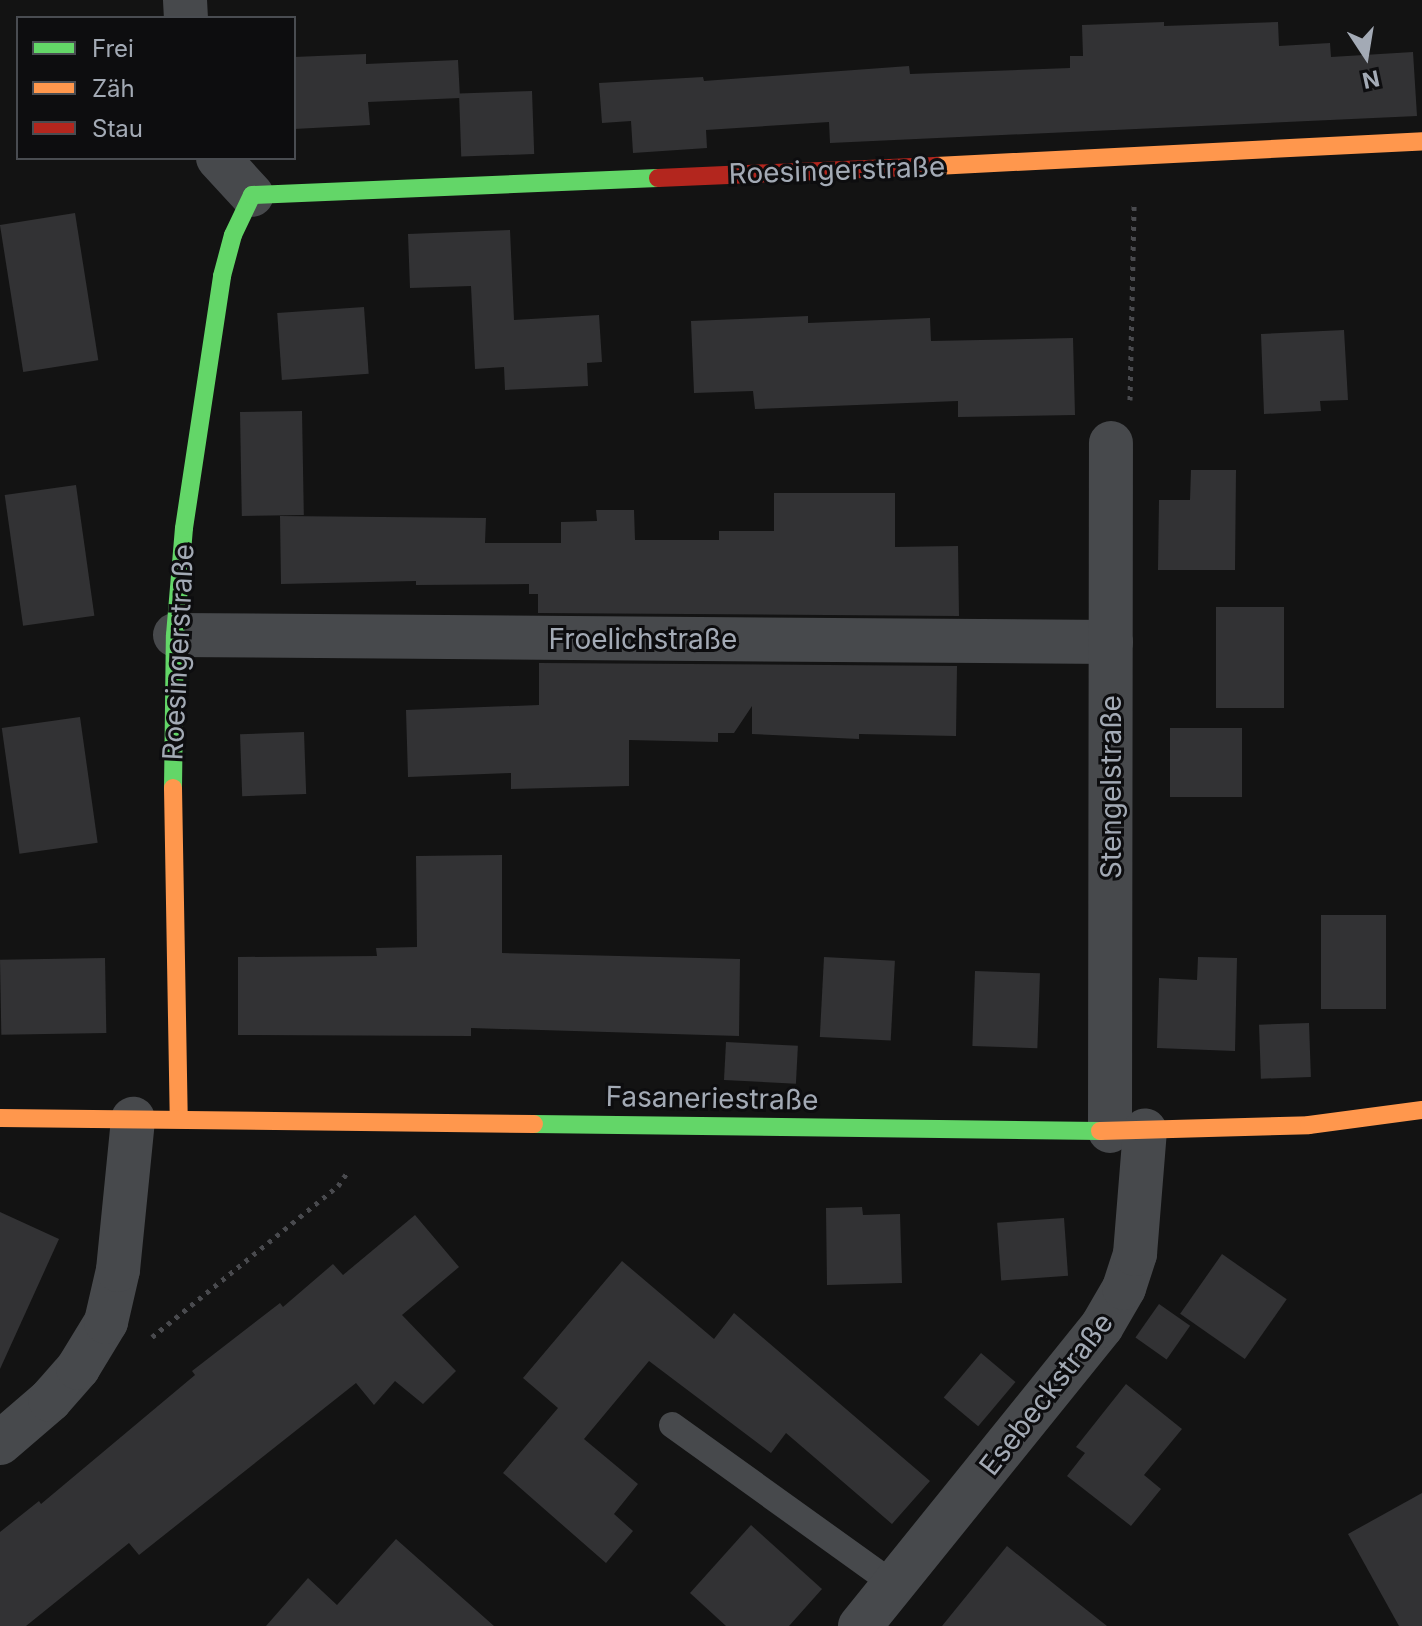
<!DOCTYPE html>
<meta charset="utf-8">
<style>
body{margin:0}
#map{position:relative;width:1422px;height:1626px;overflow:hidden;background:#131313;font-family:Inter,sans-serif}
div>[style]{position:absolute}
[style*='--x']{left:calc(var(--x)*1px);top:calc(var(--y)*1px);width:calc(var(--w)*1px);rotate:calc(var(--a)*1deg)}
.building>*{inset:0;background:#323234;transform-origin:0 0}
.path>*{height:5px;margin-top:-2.5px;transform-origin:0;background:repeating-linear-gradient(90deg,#494a4e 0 4px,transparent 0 10px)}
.lane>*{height:26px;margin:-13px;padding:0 13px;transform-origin:13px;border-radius:13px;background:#47494c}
.street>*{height:44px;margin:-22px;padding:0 22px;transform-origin:22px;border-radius:22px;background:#47494c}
.fast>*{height:18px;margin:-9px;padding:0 9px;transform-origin:9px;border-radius:9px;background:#63d668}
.slow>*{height:18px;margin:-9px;padding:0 9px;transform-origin:9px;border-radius:9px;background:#ff974d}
.jam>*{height:18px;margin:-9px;padding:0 9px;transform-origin:9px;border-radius:9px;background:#b3261e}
span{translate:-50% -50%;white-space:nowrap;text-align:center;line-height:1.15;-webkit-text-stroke:6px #0d0d0f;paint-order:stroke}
.street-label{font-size:28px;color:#a3aab5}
.legend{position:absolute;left:16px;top:16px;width:280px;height:144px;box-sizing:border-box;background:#0d0d0f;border:2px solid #494c51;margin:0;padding:10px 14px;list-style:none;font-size:24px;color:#a3aab5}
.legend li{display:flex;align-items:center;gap:16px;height:40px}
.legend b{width:40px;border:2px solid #494c51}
.north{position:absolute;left:1326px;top:16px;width:80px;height:80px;-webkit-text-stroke:6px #0d0d0f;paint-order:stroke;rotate:168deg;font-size:22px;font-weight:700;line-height:32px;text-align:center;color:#a3aab5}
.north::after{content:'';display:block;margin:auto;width:28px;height:36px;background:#a3aab5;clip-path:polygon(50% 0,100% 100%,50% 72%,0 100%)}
</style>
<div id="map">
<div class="building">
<i style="clip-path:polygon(1164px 22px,1164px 26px,1278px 22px,1279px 46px,1330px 43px,1331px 57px,1413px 52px,1417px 116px,830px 143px,829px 122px,706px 130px,707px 148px,633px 153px,631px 121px,602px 123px,599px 83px,703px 77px,704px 81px,909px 66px,910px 74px,1070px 68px,1070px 56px,1083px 56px,1082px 25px)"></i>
<i style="clip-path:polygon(366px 54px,366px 64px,458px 60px,460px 98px,368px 102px,370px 125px,294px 129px,294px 57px)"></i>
<i style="left:532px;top:91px;width:63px;height:73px;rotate:88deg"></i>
<i style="left:75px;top:213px;width:149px;height:76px;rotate:81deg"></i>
<i style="clip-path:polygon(510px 230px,514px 320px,599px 315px,602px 362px,587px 363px,588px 386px,505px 390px,504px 367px,475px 369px,471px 286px,410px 288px,408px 234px)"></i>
<i style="left:364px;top:307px;width:67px;height:87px;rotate:86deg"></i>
<i style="clip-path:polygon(808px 316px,808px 323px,930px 318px,931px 341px,1073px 338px,1075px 415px,958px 417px,958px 401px,755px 409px,753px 391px,694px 393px,691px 321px)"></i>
<i style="clip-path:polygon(1344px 330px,1348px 400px,1320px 401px,1321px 411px,1264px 414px,1261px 334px)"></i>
<i style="left:302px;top:411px;width:104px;height:62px;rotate:89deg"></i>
<i style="clip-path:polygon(1191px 470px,1236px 470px,1235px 570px,1158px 570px,1159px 500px,1190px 500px)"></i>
<i style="left:76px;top:485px;width:132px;height:72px;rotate:82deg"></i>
<i style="clip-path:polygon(774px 493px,895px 493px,895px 547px,958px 546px,959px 616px,538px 613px,538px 594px,529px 594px,529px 584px,416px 585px,416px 581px,281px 584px,280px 516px,486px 518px,485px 543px,561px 543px,561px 522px,597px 521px,596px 510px,634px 510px,635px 540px,719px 540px,719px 531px,774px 531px)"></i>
<i style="left:1216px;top:607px;width:68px;height:101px"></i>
<i style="clip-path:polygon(539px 663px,957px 666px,956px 736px,859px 734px,859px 739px,752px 734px,752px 706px,734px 733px,718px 733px,718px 742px,629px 740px,629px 786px,511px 789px,511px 773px,408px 777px,406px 710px,539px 705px)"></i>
<i style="left:80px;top:717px;width:127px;height:79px;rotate:82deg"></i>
<i style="left:1170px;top:728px;width:72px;height:69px"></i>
<i style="left:304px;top:732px;width:62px;height:64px;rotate:88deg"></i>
<i style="clip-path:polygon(502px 855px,502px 953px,740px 959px,739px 1036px,471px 1028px,471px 1036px,238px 1035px,238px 957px,377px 956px,376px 948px,417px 947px,416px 856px)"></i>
<i style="left:1321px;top:915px;width:65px;height:94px"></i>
<i style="left:824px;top:957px;width:71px;height:80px;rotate:3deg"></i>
<i style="clip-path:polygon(1198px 957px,1237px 958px,1235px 1051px,1157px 1048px,1159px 978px,1197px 980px)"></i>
<i style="left:105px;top:958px;width:75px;height:105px;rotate:89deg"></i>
<i style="left:975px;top:971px;width:65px;height:75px;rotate:2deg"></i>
<i style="left:1309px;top:1023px;width:54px;height:50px;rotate:88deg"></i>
<i style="left:726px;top:1042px;width:72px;height:38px;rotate:3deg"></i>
<i style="clip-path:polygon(862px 1207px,863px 1215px,900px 1214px,902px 1283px,827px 1285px,826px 1208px)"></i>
<i style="clip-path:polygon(0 1212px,59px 1239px,0 1369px)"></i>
<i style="clip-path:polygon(415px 1215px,459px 1267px,402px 1315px,456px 1371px,423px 1404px,395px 1381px,374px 1405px,356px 1383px,139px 1555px,129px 1543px,26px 1626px,0 1626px,0 1532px,39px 1501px,41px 1504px,195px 1375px,192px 1371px,280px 1303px,283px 1307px,333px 1264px,343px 1275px)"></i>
<i style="left:1064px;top:1218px;width:58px;height:67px;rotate:86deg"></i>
<i style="left:1222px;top:1254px;width:79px;height:73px;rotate:35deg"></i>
<i style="clip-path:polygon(622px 1261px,714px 1339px,734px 1313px,930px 1481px,892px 1524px,786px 1433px,771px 1453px,649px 1361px,584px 1439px,638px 1484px,614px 1514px,633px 1531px,606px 1563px,503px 1473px,558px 1408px,523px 1378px)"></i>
<i style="left:1159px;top:1304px;width:38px;height:41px;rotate:35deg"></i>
<i style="left:981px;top:1353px;width:45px;height:58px;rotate:40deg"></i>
<i style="clip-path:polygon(1126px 1384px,1182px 1429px,1144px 1475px,1161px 1489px,1131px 1526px,1067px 1476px,1085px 1453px,1076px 1447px)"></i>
<i style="clip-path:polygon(1422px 1493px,1422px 1626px,1399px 1626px,1348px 1534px)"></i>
<i style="clip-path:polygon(751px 1525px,822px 1589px,789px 1626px,726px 1626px,690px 1593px)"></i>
<i style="clip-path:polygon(396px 1539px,494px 1626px,266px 1626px,308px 1578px,337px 1605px)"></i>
<i style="clip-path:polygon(1007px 1546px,1064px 1592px,1107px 1626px,942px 1626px)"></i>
</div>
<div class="path">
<i style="--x:1130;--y:400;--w:198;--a:-88.8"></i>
<i style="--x:152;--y:1337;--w:240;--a:-39.1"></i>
<i style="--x:338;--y:1186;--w:18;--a:-56"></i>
</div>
<div class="lane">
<i style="--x:672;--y:1425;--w:274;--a:35.7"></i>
</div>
<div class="street">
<i style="--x:185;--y:0;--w:18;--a:87"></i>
<i style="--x:218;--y:158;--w:50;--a:47.4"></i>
<i style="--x:175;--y:635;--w:936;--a:0.43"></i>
<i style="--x:1110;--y:1131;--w:688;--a:-89.92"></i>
<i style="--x:0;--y:1443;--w:66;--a:-40.7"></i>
<i style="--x:50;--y:1400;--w:43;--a:-48.8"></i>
<i style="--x:78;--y:1368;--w:54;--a:-58.7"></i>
<i style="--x:106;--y:1322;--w:53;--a:-77"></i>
<i style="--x:118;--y:1270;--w:152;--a:-84.3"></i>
<i style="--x:860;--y:1626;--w:385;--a:-51.1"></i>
<i style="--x:1102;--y:1326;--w:44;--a:-59.9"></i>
<i style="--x:1124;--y:1288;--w:36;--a:-72"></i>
<i style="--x:1135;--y:1254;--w:124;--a:-85.4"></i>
</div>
<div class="fast">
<i style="--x:173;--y:788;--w:153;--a:-89.3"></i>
<i style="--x:175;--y:635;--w:107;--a:-85.2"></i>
<i style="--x:184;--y:528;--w:255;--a:-81.4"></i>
<i style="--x:222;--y:276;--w:42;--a:-75"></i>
<i style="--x:233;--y:235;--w:44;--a:-64.6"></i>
<i style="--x:252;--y:195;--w:406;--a:-2.4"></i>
<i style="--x:534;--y:1124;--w:566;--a:0.71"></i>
</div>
<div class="slow">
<i style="--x:936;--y:166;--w:487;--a:-2.9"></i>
<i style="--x:173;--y:788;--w:331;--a:89"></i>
<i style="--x:0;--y:1118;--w:534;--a:0.64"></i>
<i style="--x:1100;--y:1131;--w:209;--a:-1.6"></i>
<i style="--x:1309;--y:1125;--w:114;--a:-7.6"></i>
</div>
<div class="jam">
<i style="--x:658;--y:178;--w:278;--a:-2.5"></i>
</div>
<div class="street-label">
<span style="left:837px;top:170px;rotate:-2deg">Roesingerstraße</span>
<span style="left:643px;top:639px">Froelichstraße</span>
<span style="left:178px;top:652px;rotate:-87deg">Roesingerstraße</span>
<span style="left:1111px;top:787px;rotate:-90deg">Stengelstraße</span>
<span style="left:712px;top:1098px;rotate:1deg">Fasaneriestraße</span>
<span style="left:1046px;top:1394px;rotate:-52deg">Esebeckstraße</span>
</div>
<ul class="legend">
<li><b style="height:10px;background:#63d668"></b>Frei</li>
<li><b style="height:10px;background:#ff974d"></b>Zäh</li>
<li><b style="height:10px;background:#b3261e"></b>Stau</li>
</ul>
<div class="north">N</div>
</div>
